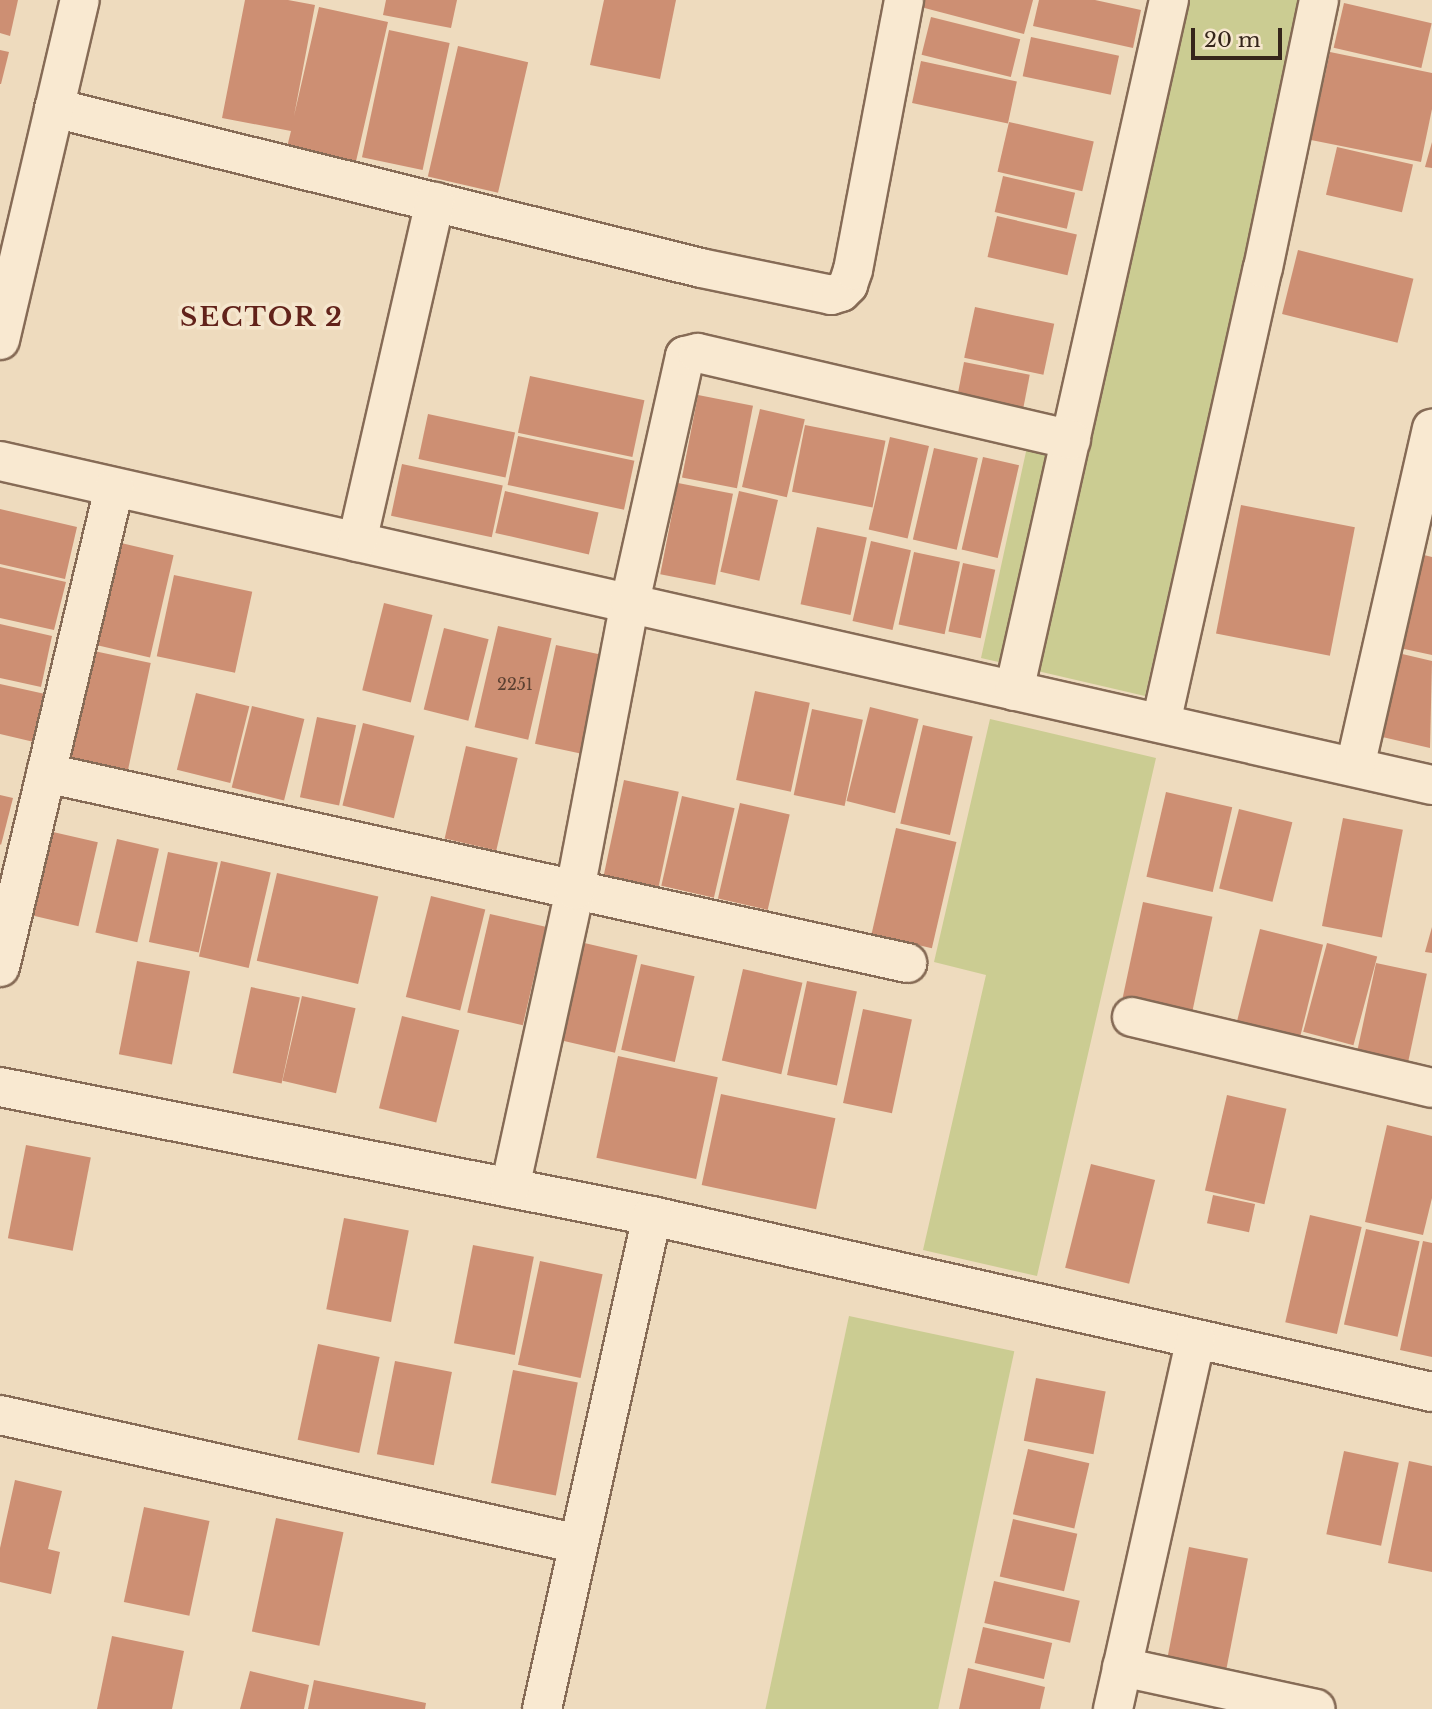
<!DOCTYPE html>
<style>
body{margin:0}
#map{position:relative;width:1432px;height:1709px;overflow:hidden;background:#eedbbe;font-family:"Libre Baskerville",serif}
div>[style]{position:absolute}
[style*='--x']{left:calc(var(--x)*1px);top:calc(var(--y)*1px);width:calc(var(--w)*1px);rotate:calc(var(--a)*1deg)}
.green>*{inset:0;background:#cbcc92;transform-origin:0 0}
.building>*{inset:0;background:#cd8f73;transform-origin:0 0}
.roads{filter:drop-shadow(2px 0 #866b56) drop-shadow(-2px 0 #866b56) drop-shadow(0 2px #866b56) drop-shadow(0 -2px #866b56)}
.minor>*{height:38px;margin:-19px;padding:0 19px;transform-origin:19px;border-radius:19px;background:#f9e9d1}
span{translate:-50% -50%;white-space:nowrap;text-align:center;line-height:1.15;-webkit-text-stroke:7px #f5e6cd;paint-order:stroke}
.number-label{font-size:16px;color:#5b4031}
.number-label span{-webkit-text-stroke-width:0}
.district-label{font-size:26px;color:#62221a;font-weight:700;letter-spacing:2px}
.scale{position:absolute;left:1191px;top:28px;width:91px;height:32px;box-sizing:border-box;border:4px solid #35251b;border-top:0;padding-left:9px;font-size:21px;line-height:24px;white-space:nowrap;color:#35251b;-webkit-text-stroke:5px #f5e6cd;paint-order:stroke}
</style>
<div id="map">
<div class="green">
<i style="clip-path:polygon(1184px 0,1303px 0,1145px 696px,981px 658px,1027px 447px,1083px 457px)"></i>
<i style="clip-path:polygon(990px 719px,1156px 758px,1037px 1276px,923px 1250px,986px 975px,934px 962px)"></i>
<i style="left:849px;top:1316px;width:169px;height:402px;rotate:12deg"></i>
</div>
<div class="building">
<i style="clip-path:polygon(0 0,18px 0,10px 36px,0 33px)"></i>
<i style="clip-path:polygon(245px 0,288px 0,315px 5px,294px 116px,319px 7px,388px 22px,354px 170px,285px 155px,291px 131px,222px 118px)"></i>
<i style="clip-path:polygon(386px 0,457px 0,451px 28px,383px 15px)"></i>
<i style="clip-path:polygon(604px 0,676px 0,660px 79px,590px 65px)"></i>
<i style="clip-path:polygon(919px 0,1033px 0,1024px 34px,917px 6px)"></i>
<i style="clip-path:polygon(1039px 0,1095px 0,1141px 10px,1133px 48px,1033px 26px)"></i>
<i style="left:1344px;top:3px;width:90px;height:46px;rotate:13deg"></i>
<i style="left:931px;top:17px;width:92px;height:39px;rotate:14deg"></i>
<i style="left:389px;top:30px;width:62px;height:130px;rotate:12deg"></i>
<i style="left:1031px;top:37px;width:90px;height:40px;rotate:12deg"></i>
<i style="left:458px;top:46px;width:72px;height:134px;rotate:13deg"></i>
<i style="clip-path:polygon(0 50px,9px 52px,1px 84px,0 84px)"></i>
<i style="clip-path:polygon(1330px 52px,1432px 73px,1432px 109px,1421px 162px,1311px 140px)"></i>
<i style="left:921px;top:61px;width:98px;height:43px;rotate:12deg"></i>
<i style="left:1009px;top:122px;width:87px;height:51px;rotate:13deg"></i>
<i style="clip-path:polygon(1432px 142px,1432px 168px,1425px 167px)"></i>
<i style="left:1337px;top:147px;width:78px;height:49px;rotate:13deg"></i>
<i style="left:1003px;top:176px;width:74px;height:37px;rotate:13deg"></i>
<i style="left:997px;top:216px;width:82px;height:42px;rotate:13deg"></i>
<i style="left:1298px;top:250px;width:119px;height:66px;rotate:14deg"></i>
<i style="left:975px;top:307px;width:81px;height:52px;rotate:12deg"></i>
<i style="left:964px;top:362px;width:67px;height:41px;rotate:11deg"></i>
<i style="left:530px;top:376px;width:117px;height:58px;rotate:12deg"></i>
<i style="left:698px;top:395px;width:56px;height:84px;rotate:11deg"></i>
<i style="left:760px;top:409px;width:46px;height:80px;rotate:13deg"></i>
<i style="left:428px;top:414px;width:89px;height:46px;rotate:12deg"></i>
<i style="left:805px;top:425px;width:82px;height:68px;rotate:11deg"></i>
<i style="left:518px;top:436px;width:119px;height:50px;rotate:12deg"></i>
<i style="left:890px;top:437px;width:40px;height:95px;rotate:13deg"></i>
<i style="left:934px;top:448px;width:45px;height:94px;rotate:13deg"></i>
<i style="left:983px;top:457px;width:37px;height:95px;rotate:13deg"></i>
<i style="left:402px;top:464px;width:103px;height:53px;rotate:12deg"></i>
<i style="left:678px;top:483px;width:56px;height:93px;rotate:11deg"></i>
<i style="left:505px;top:491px;width:96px;height:43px;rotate:13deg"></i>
<i style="left:739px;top:491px;width:40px;height:83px;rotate:13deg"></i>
<i style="left:1241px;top:505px;width:116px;height:131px;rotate:11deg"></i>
<i style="clip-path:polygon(0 509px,77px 527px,65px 579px,0 564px)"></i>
<i style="left:817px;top:527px;width:51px;height:79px;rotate:12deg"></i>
<i style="left:871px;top:541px;width:41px;height:82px;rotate:13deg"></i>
<i style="left:121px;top:543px;width:54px;height:105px;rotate:13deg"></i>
<i style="left:914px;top:552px;width:47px;height:74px;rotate:12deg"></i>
<i style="clip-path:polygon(1416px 553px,1432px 557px,1432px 655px,1395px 647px)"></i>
<i style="left:963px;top:563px;width:33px;height:70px;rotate:12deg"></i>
<i style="clip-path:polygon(0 567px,66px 582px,54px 630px,0 618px)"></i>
<i style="left:174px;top:575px;width:80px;height:83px;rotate:12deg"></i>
<i style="left:384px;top:603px;width:50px;height:90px;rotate:14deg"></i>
<i style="clip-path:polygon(0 624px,52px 636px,41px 687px,0 678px)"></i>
<i style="left:498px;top:626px;width:55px;height:104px;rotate:13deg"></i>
<i style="left:444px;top:628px;width:46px;height:84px;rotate:14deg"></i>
<i style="left:556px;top:645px;width:56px;height:101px;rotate:12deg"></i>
<i style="left:94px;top:651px;width:58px;height:113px;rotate:12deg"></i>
<i style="clip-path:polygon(1398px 653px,1432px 661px,1430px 748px,1378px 736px)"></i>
<i style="clip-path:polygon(0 684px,45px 694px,34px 742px,0 734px)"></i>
<i style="left:755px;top:691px;width:56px;height:91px;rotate:12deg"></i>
<i style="left:196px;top:693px;width:55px;height:79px;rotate:14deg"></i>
<i style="left:252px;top:706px;width:54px;height:84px;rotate:14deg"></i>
<i style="left:870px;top:707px;width:50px;height:97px;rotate:14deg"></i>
<i style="left:812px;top:709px;width:52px;height:88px;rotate:12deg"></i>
<i style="left:317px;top:717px;width:40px;height:82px;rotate:12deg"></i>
<i style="left:363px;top:723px;width:53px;height:85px;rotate:14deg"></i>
<i style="left:923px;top:725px;width:51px;height:101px;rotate:13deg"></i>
<i style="left:466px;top:746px;width:53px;height:95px;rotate:13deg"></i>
<i style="left:624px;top:780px;width:56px;height:103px;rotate:12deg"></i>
<i style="left:1166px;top:792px;width:68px;height:87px;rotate:13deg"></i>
<i style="clip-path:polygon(0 795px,13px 798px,1px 845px,0 844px)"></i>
<i style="left:682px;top:796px;width:54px;height:92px;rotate:13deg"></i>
<i style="left:740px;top:803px;width:51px;height:98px;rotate:13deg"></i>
<i style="left:1239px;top:809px;width:55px;height:82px;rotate:14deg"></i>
<i style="left:1343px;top:818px;width:61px;height:110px;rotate:11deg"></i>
<i style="left:896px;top:828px;width:62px;height:109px;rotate:13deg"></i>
<i style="left:53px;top:832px;width:46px;height:86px;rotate:13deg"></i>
<i style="left:117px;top:839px;width:43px;height:96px;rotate:13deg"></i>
<i style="left:168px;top:852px;width:51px;height:92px;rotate:12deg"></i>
<i style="left:221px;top:861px;width:51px;height:98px;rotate:13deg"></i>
<i style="left:277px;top:873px;width:104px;height:90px;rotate:13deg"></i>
<i style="left:431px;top:896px;width:56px;height:104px;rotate:14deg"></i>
<i style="left:1143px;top:902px;width:71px;height:97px;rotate:12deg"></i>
<i style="left:490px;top:914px;width:57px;height:101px;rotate:13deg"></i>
<i style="clip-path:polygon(1432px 927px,1432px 953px,1425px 952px)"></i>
<i style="left:1260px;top:929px;width:65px;height:100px;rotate:14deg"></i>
<i style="left:580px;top:942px;width:59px;height:100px;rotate:13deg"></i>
<i style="left:1327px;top:943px;width:52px;height:92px;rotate:15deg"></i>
<i style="left:137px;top:961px;width:54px;height:95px;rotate:11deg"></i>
<i style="left:1376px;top:963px;width:52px;height:98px;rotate:12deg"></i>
<i style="left:641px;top:964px;width:55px;height:88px;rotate:13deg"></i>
<i style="left:743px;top:969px;width:61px;height:94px;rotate:13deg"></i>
<i style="left:807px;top:981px;width:51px;height:96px;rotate:12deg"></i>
<i style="left:251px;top:987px;width:50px;height:88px;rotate:12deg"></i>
<i style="left:302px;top:996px;width:55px;height:87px;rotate:13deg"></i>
<i style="left:863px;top:1009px;width:50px;height:96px;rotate:12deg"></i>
<i style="left:402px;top:1016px;width:59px;height:95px;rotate:14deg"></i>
<i style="left:618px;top:1056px;width:102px;height:104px;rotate:12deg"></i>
<i style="left:721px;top:1094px;width:117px;height:93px;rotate:12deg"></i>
<i style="left:1227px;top:1095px;width:61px;height:98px;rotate:13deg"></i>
<i style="clip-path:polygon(1387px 1125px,1432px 1136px,1432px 1198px,1423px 1235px,1365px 1222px)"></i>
<i style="left:26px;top:1145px;width:66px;height:95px;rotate:11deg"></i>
<i style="left:1091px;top:1164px;width:66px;height:107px;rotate:14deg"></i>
<i style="left:1213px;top:1195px;width:43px;height:29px;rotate:12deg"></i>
<i style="left:1310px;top:1215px;width:53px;height:110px;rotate:13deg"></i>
<i style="left:344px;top:1218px;width:66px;height:93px;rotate:11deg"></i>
<i style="left:1366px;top:1229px;width:55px;height:98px;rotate:13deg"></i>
<i style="clip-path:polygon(1423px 1241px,1432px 1243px,1432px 1357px,1400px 1350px)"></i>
<i style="left:473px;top:1245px;width:62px;height:100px;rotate:11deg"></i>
<i style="left:540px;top:1261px;width:64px;height:106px;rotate:12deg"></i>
<i style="left:318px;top:1344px;width:63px;height:98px;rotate:12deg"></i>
<i style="left:395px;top:1361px;width:58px;height:95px;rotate:11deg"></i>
<i style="left:513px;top:1370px;width:66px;height:115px;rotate:11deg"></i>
<i style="left:1036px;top:1378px;width:71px;height:64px;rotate:11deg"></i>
<i style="left:1028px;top:1449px;width:63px;height:67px;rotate:13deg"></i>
<i style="left:1344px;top:1451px;width:56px;height:85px;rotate:12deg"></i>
<i style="clip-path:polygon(1409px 1461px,1432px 1466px,1432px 1572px,1388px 1563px)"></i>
<i style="clip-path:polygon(15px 1480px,62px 1491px,48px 1549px,60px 1552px,51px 1594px,0 1582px,0 1548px)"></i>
<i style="left:144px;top:1507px;width:67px;height:97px;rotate:12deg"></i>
<i style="left:276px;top:1518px;width:69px;height:116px;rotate:12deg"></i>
<i style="left:1013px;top:1519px;width:66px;height:59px;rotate:13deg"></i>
<i style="left:1189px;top:1547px;width:60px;height:116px;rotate:11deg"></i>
<i style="left:994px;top:1581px;width:88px;height:43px;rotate:13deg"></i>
<i style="left:983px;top:1627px;width:71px;height:37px;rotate:13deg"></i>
<i style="clip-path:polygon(112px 1636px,184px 1651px,172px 1709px,97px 1709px)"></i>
<i style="clip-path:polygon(968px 1668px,1045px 1687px,1040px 1709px,959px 1709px)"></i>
<i style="clip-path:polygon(250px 1671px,309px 1685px,304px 1709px,240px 1709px)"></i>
<i style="clip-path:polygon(314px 1680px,426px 1703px,425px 1709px,308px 1709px)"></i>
</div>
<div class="roads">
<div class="minor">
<i style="--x:54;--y:108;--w:666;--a:13.89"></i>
<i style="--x:701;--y:268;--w:133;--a:11.7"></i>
<i style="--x:831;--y:295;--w:10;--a:-17"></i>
<i style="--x:841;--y:292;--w:10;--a:-45"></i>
<i style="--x:848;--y:285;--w:16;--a:-72"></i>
<i style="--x:853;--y:270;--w:275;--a:-79.3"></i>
<i style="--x:0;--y:340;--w:349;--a:-76.8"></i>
<i style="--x:0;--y:461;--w:1468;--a:12.75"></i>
<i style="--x:357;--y:542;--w:349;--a:-77.1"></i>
<i style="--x:1014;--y:691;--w:708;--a:-77.36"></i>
<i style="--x:1161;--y:723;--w:466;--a:-77.4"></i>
<i style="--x:1263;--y:268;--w:274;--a:-78.2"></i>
<i style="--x:1355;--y:767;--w:347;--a:-77.2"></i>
<i style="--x:46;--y:773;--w:882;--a:12.44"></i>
<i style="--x:0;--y:967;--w:493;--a:-76.6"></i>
<i style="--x:1132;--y:1017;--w:308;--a:13.3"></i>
<i style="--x:0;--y:1087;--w:665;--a:11.19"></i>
<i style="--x:652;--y:1216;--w:800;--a:12.72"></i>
<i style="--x:510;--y:1188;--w:305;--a:-77.7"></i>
<i style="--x:575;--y:890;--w:293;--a:-79.2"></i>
<i style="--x:630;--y:602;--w:252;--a:-77.4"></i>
<i style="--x:685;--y:356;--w:13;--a:-13"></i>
<i style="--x:698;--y:353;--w:383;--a:13.1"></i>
<i style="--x:0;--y:1415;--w:593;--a:12.56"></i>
<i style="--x:1122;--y:1667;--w:198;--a:12.2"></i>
<i style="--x:542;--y:1709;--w:505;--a:-77.42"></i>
<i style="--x:1113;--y:1709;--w:379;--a:-77.4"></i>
</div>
</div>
<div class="number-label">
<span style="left:515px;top:684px">2251</span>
</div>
<div class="district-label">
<span style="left:262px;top:318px">SECTOR 2</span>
</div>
<div class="scale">20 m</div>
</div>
